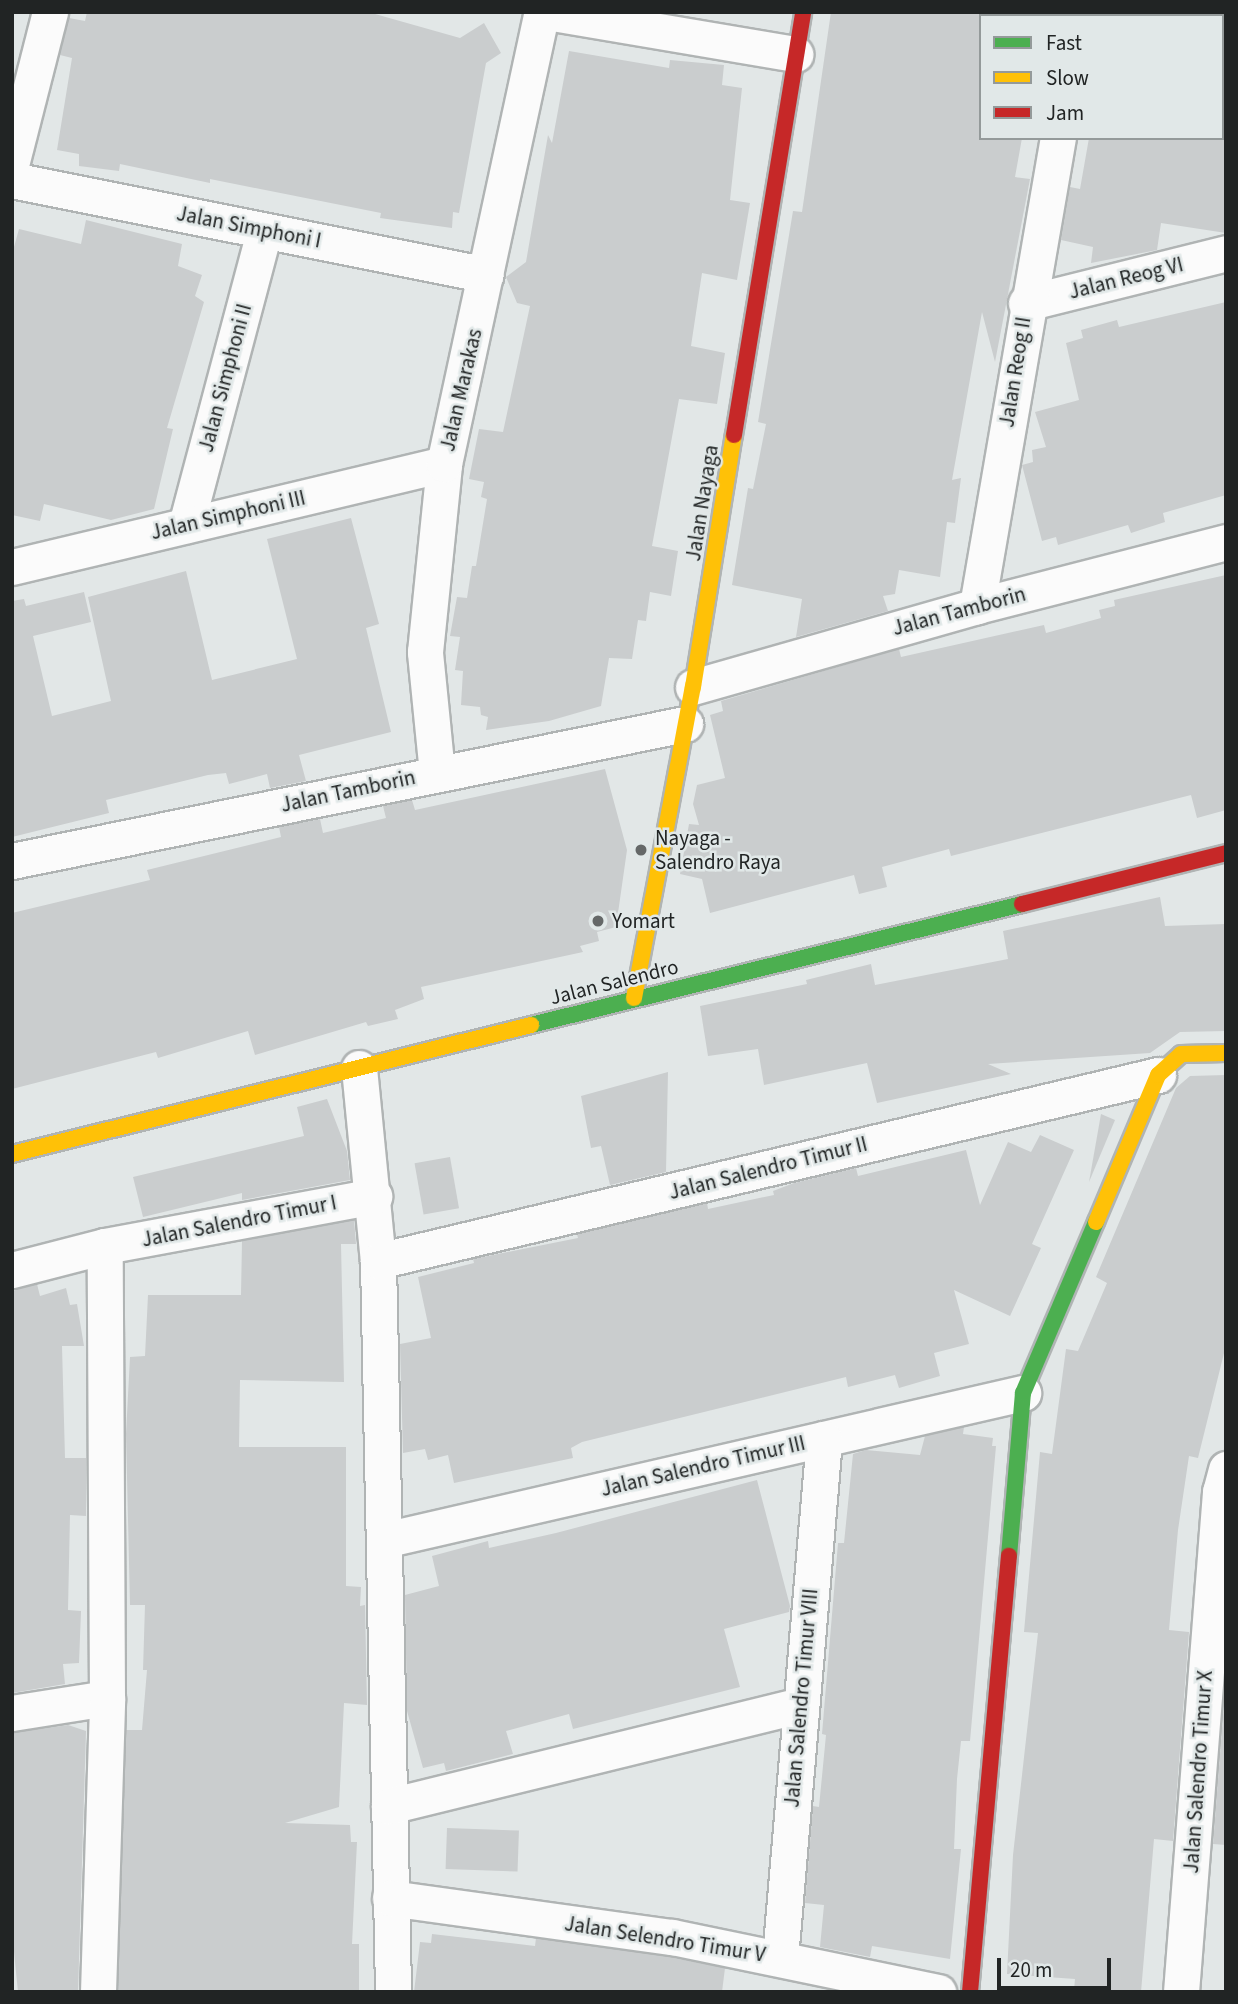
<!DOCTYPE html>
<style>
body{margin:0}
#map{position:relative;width:1238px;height:2004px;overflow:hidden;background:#e2e7e7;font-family:"Source Sans 3",sans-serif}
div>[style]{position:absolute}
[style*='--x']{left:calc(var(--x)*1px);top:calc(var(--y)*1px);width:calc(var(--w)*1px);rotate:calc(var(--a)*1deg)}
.building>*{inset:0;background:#cacdce;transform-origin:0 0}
.roads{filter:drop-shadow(2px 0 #b0b4b4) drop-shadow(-2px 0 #b0b4b4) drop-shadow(0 2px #b0b4b4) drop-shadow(0 -2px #b0b4b4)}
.street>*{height:35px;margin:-17.5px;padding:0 17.5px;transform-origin:17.5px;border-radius:17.5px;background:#fbfbfb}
.fast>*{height:16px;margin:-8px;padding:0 8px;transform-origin:8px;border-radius:8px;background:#4caf50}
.slow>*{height:16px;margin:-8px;padding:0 8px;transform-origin:8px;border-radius:8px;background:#ffc107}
.jam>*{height:16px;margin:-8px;padding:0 8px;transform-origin:8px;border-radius:8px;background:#c62828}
.dots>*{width:19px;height:19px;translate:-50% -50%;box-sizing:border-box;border:4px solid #e1e8e8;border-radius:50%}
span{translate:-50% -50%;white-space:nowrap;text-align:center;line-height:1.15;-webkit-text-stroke:5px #e1e8e8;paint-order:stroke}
.street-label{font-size:21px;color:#212424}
.poi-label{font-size:21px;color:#212424}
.left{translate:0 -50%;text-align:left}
.frame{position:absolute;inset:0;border:14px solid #212424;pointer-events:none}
.legend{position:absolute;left:979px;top:14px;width:245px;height:126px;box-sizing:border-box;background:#e1e8e8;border:2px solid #949a9a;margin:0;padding:9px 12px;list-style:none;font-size:21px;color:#212424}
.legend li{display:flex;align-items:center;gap:14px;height:35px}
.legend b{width:35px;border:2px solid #949a9a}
.scale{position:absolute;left:997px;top:1958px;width:114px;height:32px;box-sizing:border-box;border:4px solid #212424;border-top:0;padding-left:9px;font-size:21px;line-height:24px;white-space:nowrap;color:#212424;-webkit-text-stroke:5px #e1e8e8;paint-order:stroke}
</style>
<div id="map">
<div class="building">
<i style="clip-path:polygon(87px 12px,368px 12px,460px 38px,484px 23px,501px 53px,486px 63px,459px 213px,453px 212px,452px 228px,380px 218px,381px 213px,210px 179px,210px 183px,120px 164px,119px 171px,79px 166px,79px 154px,57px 150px,72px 58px,60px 55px,69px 18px,85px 21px)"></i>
<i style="clip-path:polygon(831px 12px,981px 12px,981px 138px,1022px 138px,1015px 177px,1030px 179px,995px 362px,982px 312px,952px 480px,961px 478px,955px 523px,947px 522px,940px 577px,899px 570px,895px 594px,883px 596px,888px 611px,796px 637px,802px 599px,732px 585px,748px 488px,753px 489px,766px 424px,758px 422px,793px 211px,802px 212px)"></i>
<i style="clip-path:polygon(569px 51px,669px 68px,670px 60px,724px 65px,722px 85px,742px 88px,730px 200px,750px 203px,737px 280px,702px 273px,691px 346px,725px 353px,717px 404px,679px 399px,652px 546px,678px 551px,671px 596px,650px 592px,646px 621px,638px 620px,632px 659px,609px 658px,601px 706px,549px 721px,486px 730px,488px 717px,481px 715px,480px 707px,461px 705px,463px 671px,455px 670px,460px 637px,450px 636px,457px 597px,467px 598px,472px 566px,476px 566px,487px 499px,481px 497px,484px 482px,469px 479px,479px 429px,503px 432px,530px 306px,517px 303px,506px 277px,526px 262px,548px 135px,552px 143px)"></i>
<i style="clip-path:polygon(1089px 138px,1226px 138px,1226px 233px,1161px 223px,1157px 250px,1091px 263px,1093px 247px,1061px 240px,1070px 187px,1080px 189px)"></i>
<i style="clip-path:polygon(86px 220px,182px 244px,178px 266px,202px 275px,195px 296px,204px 302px,167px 428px,173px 429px,154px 509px,111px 520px,44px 504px,40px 521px,12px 515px,12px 254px,19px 229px,81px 244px)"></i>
<i style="clip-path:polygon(1226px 302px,1226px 495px,1163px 513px,1165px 522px,1131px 533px,1128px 525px,1058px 545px,1056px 537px,1042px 541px,1022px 465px,1033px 462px,1032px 450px,1046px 447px,1035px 412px,1079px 400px,1066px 343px,1083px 338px,1081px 330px,1117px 320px,1119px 327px)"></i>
<i style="clip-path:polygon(351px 518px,379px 624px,366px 628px,391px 732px,299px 755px,306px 781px,270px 788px,267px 774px,229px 784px,226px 773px,208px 775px,106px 800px,109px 813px,12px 837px,12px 601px,24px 599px,26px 606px,84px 592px,91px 622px,33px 636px,52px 716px,111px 701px,88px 597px,186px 571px,212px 680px,297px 659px,267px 539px)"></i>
<i style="clip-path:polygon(1226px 575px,1226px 810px,1197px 818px,1191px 795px,951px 856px,949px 849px,882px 867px,887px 887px,859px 894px,854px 875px,710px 913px,702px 879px,680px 874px,689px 824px,699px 825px,693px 804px,697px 785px,725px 778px,710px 715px,723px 711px,721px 701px,899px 649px,901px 657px,1044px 625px,1046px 633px,1101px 618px,1099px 610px,1115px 606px,1114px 600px)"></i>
<i style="clip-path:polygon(605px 769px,627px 850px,616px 927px,597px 932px,599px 941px,580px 946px,583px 952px,421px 987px,424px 999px,395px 1010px,398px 1019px,368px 1026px,366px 1022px,255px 1055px,248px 1031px,158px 1058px,156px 1052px,12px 1089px,12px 913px,150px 880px,147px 870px,281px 837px,279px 827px,320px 819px,323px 833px,386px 818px,383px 806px,412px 800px,415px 810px)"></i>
<i style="clip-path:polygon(1160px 897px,1165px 926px,1226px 924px,1226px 1031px,1180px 1032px,1150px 1053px,988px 1064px,1011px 1074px,877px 1103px,867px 1063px,764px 1085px,758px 1049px,708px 1056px,700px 1006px,807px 984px,806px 980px,871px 964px,875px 985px,1008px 959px,1003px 931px)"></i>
<i style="clip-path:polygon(668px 1072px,666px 1172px,610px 1185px,601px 1146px,591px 1148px,581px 1096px)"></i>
<i style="clip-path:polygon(1226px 1075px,1226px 1345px,1198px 1458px,1189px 1456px,1178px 1530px,1169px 1630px,1189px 1632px,1173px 1841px,1154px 1839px,1141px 1992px,1074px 1990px,1075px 1979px,1007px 1974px,1013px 1855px,1038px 1633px,1024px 1632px,1040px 1452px,1052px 1454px,1066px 1349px,1078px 1351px,1107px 1283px,1096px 1277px,1176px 1088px,1190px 1076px)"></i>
<i style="clip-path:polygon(327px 1099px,347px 1151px,350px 1180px,242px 1200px,242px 1193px,143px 1217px,133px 1177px,304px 1136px,297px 1107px)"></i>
<i style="clip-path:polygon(1101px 1114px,1115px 1120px,1089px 1182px)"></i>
<i style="clip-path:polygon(1040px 1135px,1074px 1150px,1032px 1244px,1041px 1248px,1010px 1316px,954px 1290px,969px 1344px,934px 1353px,940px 1376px,899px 1388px,895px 1375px,848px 1387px,846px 1377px,582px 1442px,571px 1448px,573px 1458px,454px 1483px,448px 1455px,428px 1460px,425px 1449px,403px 1453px,400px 1344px,431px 1338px,418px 1277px,474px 1263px,473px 1259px,578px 1238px,577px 1234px,707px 1203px,708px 1209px,774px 1195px,773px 1191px,794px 1183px,856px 1168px,858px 1176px,966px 1150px,980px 1205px,1008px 1142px,1031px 1152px)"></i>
<i style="left:450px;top:1157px;width:52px;height:36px;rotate:80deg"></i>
<i style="clip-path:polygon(354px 1220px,356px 1244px,341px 1244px,344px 1382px,240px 1380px,239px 1447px,346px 1447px,346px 1586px,361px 1587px,360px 1606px,365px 1605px,367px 1705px,344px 1703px,339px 1807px,285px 1823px,350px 1825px,351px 1842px,357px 1842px,352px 1944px,359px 1944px,359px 1992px,118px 1992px,126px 1730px,142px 1730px,147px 1670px,143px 1670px,145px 1605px,130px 1605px,126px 1434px,130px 1357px,145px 1356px,148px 1295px,241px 1295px,242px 1241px)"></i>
<i style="clip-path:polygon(37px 1284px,40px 1296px,66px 1288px,70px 1305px,77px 1304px,84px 1346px,62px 1346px,65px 1458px,86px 1458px,86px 1516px,70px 1515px,68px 1610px,81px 1611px,79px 1663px,63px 1664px,65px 1684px,12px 1693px,12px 1291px)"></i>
<i style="clip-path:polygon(964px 1427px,963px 1434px,993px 1438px,992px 1446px,996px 1446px,970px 1741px,961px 1741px,957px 1779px,954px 1849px,961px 1849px,950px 1959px,872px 1946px,870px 1957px,820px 1947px,824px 1905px,805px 1903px,813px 1806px,819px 1807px,826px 1735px,822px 1734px,838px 1543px,844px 1543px,853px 1454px,866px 1450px,920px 1455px,925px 1436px)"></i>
<i style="clip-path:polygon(757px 1480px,790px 1606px,789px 1612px,724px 1629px,740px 1687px,573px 1729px,569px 1714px,506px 1731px,513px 1754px,446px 1771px,444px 1763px,423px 1768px,407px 1711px,405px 1595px,439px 1586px,432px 1556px,488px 1541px,489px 1548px,556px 1533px)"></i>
<i style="clip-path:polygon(1226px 1677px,1226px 1845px,1213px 1844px)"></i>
<i style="clip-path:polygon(68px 1725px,86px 1731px,78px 1992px,18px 1992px,12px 1932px,12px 1733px)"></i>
<i style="left:447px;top:1828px;width:72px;height:41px;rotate:2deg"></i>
<i style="clip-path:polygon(432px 1934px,535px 1946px,536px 1938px,669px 1957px,725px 1968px,722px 1992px,414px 1992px,420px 1942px,431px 1943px)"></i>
</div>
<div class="roads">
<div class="street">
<i style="--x:546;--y:12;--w:253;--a:9.6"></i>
<i style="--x:1081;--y:16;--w:4;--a:-76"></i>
<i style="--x:12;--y:161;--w:154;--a:-75.7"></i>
<i style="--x:12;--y:180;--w:483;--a:11.3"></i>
<i style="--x:1026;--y:303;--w:206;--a:-14"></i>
<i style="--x:186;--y:525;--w:304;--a:-75.1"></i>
<i style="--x:12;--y:567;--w:444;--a:-13.4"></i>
<i style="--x:977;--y:606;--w:475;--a:-80.2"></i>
<i style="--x:693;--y:687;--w:295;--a:-15.9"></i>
<i style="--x:977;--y:606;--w:257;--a:-14.4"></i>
<i style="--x:437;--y:773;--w:122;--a:-95.7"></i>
<i style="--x:425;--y:652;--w:189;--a:-84.2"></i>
<i style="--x:444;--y:464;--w:463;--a:-77.8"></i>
<i style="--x:12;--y:861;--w:687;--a:-11.51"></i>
<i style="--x:359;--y:1068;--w:194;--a:84.4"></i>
<i style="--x:378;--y:1261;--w:731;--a:88.82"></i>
<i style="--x:378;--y:1261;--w:802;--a:-13.41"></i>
<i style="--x:12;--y:1270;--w:96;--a:-14.5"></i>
<i style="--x:105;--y:1246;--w:274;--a:-10.5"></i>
<i style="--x:384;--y:1540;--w:656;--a:-12.96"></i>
<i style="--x:12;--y:1713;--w:96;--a:-9"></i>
<i style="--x:389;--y:1806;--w:424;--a:-13.8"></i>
<i style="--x:390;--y:1898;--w:285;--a:7.9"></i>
<i style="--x:672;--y:1937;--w:272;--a:11.7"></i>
<i style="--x:780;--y:1958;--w:521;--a:-85.15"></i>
<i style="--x:98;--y:1992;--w:294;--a:-88.2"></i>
<i style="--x:107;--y:1698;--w:452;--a:-90.3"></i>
<i style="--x:1181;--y:1992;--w:502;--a:-85.54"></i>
<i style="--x:1220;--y:1492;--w:24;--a:-75"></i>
</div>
<div class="fast">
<i style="--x:531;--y:1025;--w:506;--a:-13.84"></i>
<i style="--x:1009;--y:1556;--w:164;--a:-85.1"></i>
<i style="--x:1023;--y:1393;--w:186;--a:-66.9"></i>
</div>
<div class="slow">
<i style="--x:634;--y:998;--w:317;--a:-79.3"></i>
<i style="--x:693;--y:687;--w:255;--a:-80.8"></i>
<i style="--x:12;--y:1154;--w:535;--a:-13.96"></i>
<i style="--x:1096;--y:1222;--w:160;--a:-67.1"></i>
<i style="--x:1158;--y:1075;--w:31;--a:-42"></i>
<i style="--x:1181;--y:1054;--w:45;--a:-1.3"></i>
</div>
<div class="jam">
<i style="--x:734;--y:435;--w:429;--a:-80.7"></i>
<i style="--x:1022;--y:904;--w:210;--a:-14"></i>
<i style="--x:970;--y:1992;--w:438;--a:-84.9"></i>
</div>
</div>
<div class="dots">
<i style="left:641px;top:850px;background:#656868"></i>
<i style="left:598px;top:921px;background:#656868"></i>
</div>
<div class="street-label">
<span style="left:249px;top:227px;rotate:11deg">Jalan Simphoni I</span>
<span style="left:1126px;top:278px;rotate:-14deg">Jalan Reog VI</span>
<span style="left:1015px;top:372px;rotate:-81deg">Jalan Reog II</span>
<span style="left:225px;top:378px;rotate:-75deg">Jalan Simphoni II</span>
<span style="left:461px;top:390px;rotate:-77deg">Jalan Marakas</span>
<span style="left:702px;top:503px;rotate:-81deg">Jalan Nayaga</span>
<span style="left:228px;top:515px;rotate:-13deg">Jalan Simphoni III</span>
<span style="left:959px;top:611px;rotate:-15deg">Jalan Tamborin</span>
<span style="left:348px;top:791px;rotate:-12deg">Jalan Tamborin</span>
<span style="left:614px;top:982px;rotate:-14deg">Jalan Salendro</span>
<span style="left:768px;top:1168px;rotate:-14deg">Jalan Salendro Timur II</span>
<span style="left:239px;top:1221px;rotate:-11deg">Jalan Salendro Timur I</span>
<span style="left:703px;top:1466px;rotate:-13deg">Jalan Salendro Timur III</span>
<span style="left:801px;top:1698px;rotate:-85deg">Jalan Salendro Timur VIII</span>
<span style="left:1198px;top:1772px;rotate:-86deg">Jalan Salendro Timur X</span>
<span style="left:665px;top:1939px;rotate:9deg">Jalan Selendro Timur V</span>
</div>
<div class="poi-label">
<span class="left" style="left:655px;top:850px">Nayaga -<br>Salendro Raya</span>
<span class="left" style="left:612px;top:921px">Yomart</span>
</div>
<div class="frame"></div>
<ul class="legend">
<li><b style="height:9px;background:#4caf50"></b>Fast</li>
<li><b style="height:9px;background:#ffc107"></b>Slow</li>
<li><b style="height:9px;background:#c62828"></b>Jam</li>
</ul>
<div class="scale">20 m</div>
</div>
